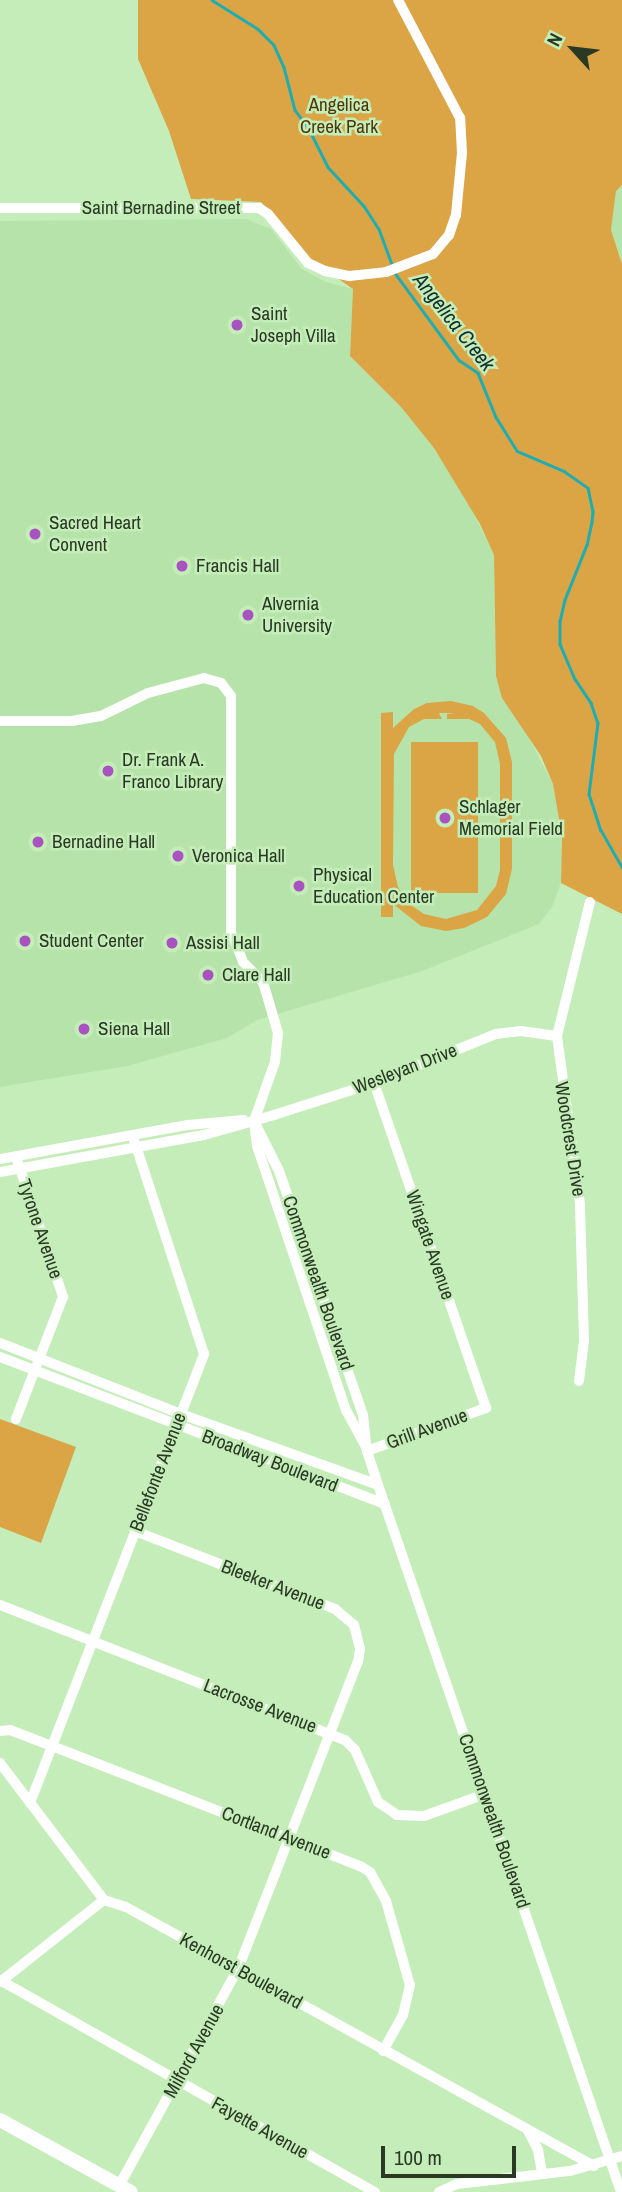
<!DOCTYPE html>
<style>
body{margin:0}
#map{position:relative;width:622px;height:2192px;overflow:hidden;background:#c5edb9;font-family:"Archivo Narrow",sans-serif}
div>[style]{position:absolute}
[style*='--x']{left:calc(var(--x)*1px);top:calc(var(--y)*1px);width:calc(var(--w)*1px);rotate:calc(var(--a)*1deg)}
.built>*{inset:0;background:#b6e3a9}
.green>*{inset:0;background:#dba546;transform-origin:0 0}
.stream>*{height:2.5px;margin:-1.25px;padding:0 1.25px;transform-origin:1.25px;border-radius:1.25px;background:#1fadb1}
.minor>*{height:10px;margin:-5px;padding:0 5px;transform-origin:5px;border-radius:5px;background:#fff}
.major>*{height:14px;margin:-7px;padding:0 7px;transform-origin:7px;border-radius:7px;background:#fff}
.dots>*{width:19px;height:19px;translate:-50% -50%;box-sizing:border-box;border:4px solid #c5edb9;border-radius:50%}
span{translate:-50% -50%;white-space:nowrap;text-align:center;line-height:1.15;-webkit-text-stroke:5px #c5edb9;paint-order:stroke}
.park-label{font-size:19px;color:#4f370a}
.street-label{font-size:19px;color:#293924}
.poi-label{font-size:19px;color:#293924}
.left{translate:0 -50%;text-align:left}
.water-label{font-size:21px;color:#132e2f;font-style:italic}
.north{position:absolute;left:538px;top:14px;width:70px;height:70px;-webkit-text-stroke:5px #c5edb9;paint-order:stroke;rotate:297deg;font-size:19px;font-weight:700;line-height:28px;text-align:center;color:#293924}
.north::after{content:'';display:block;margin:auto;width:24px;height:32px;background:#293924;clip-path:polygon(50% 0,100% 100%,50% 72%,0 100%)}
.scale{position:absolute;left:381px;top:2146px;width:135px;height:32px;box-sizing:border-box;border:4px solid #293924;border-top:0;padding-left:9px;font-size:21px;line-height:24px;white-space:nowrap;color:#293924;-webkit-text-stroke:5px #c5edb9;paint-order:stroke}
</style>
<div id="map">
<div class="built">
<i style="clip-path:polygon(622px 185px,622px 264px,611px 230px,616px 191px)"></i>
<i style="clip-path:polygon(246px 219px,271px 229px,302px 269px,326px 282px,353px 289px,350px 356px,401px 407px,434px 448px,463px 493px,494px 554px,496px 676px,553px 784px,562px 837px,561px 883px,552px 907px,539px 924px,422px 971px,257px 1020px,227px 1038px,127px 1066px,0 1087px,0 221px)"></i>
</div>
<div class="green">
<i style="clip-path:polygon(138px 0,622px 0,622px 185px,616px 191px,611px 230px,622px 264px,622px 914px,561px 883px,562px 837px,553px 784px,541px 756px,502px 698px,496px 676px,494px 555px,480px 524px,434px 448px,401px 407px,350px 356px,353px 289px,307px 257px,261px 202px,191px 199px,169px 131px,138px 59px)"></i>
<i style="clip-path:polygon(evenodd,451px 701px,473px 706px,484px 713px,506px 738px,512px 762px,512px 869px,506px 894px,487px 917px,464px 928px,446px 931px,421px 926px,393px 904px,393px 917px,381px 917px,381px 713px,393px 712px,393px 728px,414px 709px,427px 703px,451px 701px,439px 713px,454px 713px,447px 714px,447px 719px,469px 719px,480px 724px,495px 742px,500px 764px,500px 870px,496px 886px,477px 910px,446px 919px,424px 914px,408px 903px,398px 887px,393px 865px,394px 754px,409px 727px,424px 719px,442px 719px,439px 713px)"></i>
<i style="left:411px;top:742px;width:67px;height:151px"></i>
<i style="clip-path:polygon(0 1419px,76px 1447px,41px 1543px,0 1527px)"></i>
</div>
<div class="stream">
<i style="--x:212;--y:0;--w:54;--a:32.2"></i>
<i style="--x:258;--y:29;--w:23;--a:45"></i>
<i style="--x:274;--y:45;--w:24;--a:66"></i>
<i style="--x:284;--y:67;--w:44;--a:75.7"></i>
<i style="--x:295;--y:110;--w:21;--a:53"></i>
<i style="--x:308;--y:127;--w:45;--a:63.4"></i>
<i style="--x:328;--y:167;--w:53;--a:47.3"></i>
<i style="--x:364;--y:206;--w:27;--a:57"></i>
<i style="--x:379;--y:229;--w:40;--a:69.8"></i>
<i style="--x:395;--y:273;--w:108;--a:53.7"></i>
<i style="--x:459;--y:360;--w:23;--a:34"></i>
<i style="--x:478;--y:373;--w:48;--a:67.8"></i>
<i style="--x:496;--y:417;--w:40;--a:58"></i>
<i style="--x:517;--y:451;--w:51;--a:23.1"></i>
<i style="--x:564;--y:471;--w:29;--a:35"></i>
<i style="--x:588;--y:488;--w:24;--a:78"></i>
<i style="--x:593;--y:511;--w:11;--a:95"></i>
<i style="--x:592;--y:522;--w:24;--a:102"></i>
<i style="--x:587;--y:545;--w:59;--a:111.8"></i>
<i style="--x:565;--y:600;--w:22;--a:103"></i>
<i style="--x:560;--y:621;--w:23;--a:90"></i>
<i style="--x:560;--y:644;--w:38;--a:67"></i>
<i style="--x:575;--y:679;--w:29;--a:56"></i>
<i style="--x:591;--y:703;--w:21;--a:71"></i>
<i style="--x:598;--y:723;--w:72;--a:97.2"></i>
<i style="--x:589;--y:794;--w:38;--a:72"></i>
<i style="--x:601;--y:830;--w:43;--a:60.4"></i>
</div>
<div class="minor">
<i style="--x:0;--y:208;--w:259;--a:0"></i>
<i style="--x:259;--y:208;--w:11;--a:34"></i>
<i style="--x:268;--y:214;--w:63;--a:50.8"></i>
<i style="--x:308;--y:263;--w:19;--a:25"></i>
<i style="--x:325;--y:271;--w:25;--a:12"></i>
<i style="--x:349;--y:276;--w:37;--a:-6"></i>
<i style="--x:386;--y:272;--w:50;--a:-21"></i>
<i style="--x:433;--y:254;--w:25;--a:-50"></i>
<i style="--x:449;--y:235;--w:21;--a:-71"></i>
<i style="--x:456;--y:215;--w:62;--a:-84.5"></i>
<i style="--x:462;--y:153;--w:35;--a:-93"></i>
<i style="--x:460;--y:118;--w:133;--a:-117.7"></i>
<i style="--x:0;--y:721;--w:72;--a:0"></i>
<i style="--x:72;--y:721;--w:29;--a:-10"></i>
<i style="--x:101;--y:716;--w:52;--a:-26.1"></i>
<i style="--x:148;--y:693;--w:58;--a:-15"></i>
<i style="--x:204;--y:678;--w:18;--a:16"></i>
<i style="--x:221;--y:683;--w:16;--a:52"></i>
<i style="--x:231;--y:696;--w:236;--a:90"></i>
<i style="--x:231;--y:932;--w:32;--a:68"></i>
<i style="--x:243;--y:962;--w:28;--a:45"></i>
<i style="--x:263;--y:982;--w:53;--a:73.6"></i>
<i style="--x:278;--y:1033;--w:29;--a:96"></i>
<i style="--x:275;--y:1062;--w:63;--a:109.6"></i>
<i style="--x:254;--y:1121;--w:25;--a:83"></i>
<i style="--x:257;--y:1146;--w:279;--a:71.4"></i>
<i style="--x:346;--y:1410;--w:44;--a:61.7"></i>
<i style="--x:254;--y:1121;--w:56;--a:63.4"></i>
<i style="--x:279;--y:1171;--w:125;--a:70.8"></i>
<i style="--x:320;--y:1289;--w:133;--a:71.2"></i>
<i style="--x:363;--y:1415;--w:36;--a:84"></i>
<i style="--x:367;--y:1451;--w:36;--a:72"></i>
<i style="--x:378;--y:1485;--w:748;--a:71.03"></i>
<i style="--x:16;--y:1157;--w:148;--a:71.4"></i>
<i style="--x:63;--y:1297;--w:131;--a:111.1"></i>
<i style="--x:0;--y:1159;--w:191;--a:-10.3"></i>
<i style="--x:188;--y:1125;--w:56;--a:-5.1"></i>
<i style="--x:0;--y:1172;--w:207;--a:-10.3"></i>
<i style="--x:204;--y:1135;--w:73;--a:-15.9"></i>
<i style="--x:274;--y:1115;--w:105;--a:-17.7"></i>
<i style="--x:374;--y:1083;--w:131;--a:-21.9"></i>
<i style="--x:496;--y:1034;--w:25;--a:-7"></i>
<i style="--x:521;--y:1031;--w:36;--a:8"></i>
<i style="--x:0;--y:1343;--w:194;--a:21.4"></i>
<i style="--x:181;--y:1414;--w:209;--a:19.8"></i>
<i style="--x:0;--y:1357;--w:412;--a:20.9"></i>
<i style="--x:579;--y:1381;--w:40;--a:-82.9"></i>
<i style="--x:584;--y:1341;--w:137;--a:-91.7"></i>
<i style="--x:580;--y:1204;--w:170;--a:-97.8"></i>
<i style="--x:557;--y:1036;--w:138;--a:-76.2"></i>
<i style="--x:367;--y:1451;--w:127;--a:-19.9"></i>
<i style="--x:486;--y:1408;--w:344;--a:-109"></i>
<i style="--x:0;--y:1605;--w:370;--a:21.4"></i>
<i style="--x:345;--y:1740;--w:14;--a:45"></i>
<i style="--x:355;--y:1750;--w:57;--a:66.1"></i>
<i style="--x:378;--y:1802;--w:23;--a:34"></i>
<i style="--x:397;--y:1815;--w:27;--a:2"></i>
<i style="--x:424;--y:1816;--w:65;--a:-19.8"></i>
<i style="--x:0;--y:1731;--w:10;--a:-6"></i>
<i style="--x:10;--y:1730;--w:45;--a:20.9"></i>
<i style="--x:52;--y:1746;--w:331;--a:21.3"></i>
<i style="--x:360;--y:1866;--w:12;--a:31"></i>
<i style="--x:370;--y:1872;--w:33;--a:61"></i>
<i style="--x:386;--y:1901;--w:87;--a:74.1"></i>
<i style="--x:410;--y:1985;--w:31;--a:103"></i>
<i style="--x:403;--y:2015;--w:41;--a:119.1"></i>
<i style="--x:0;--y:1763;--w:172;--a:52.8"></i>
<i style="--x:104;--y:1900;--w:23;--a:18"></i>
<i style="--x:126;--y:1907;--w:535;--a:28.96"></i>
<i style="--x:30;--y:1803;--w:482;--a:-68.8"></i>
<i style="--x:204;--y:1354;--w:228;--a:-108.1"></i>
<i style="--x:0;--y:1980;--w:431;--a:29.5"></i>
<i style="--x:0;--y:1982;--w:132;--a:-38.3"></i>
<i style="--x:527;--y:2129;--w:24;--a:62"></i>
<i style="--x:538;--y:2150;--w:23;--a:80"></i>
<i style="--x:119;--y:2186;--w:247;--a:-61.3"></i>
<i style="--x:238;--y:1969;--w:330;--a:-68.7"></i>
<i style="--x:358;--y:1662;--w:13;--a:-81"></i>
<i style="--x:360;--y:1649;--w:25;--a:-104"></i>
<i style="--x:354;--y:1625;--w:25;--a:-140"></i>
<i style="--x:335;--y:1609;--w:215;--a:-158.7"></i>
<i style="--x:439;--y:2192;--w:20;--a:-24"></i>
<i style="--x:457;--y:2184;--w:114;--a:-6.6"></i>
<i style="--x:570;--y:2171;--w:54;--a:-16.1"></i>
</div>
<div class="major">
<i style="--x:0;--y:2120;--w:149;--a:28.8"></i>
</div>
<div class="dots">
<i style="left:237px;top:325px;background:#a953c1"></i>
<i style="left:35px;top:534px;background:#a953c1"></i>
<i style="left:182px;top:566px;background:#a953c1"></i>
<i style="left:248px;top:615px;background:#a953c1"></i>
<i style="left:108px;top:771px;background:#a953c1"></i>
<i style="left:445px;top:818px;background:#a953c1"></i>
<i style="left:38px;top:842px;background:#a953c1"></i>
<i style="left:178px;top:856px;background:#a953c1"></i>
<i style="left:299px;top:886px;background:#a953c1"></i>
<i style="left:25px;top:941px;background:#a953c1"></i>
<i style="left:172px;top:943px;background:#a953c1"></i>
<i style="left:208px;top:975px;background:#a953c1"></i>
<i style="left:84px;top:1029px;background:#a953c1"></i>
</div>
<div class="park-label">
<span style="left:339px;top:116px">Angelica<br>Creek Park</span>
</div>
<div class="street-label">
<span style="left:161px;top:208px">Saint Bernadine Street</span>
<span style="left:405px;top:1069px;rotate:-21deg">Wesleyan Drive</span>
<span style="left:570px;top:1139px;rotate:81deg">Woodcrest Drive</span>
<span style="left:40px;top:1229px;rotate:71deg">Tyrone Avenue</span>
<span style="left:430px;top:1245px;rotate:71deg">Wingate Avenue</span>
<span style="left:318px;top:1283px;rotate:71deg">Commonwealth Boulevard</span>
<span style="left:427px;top:1429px;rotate:-20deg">Grill Avenue</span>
<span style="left:270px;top:1461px;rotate:21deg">Broadway Boulevard</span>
<span style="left:158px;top:1472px;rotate:-69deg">Bellefonte Avenue</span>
<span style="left:273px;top:1585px;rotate:21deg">Bleeker Avenue</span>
<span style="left:260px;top:1706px;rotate:21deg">Lacrosse Avenue</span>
<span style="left:494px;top:1821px;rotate:71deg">Commonwealth Boulevard</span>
<span style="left:276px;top:1833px;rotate:21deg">Cortland Avenue</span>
<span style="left:241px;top:1971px;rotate:29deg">Kenhorst Boulevard</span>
<span style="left:194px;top:2051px;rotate:-61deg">Milford Avenue</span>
<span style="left:260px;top:2128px;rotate:29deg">Fayette Avenue</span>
</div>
<div class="poi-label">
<span class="left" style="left:251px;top:325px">Saint<br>Joseph Villa</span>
<span class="left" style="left:49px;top:534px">Sacred Heart<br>Convent</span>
<span class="left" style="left:196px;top:566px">Francis Hall</span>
<span class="left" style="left:262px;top:615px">Alvernia<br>University</span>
<span class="left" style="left:122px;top:771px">Dr. Frank A.<br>Franco Library</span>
<span class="left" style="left:459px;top:818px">Schlager<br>Memorial Field</span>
<span class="left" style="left:52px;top:842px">Bernadine Hall</span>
<span class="left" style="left:192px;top:856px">Veronica Hall</span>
<span class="left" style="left:313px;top:886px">Physical<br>Education Center</span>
<span class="left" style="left:39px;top:941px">Student Center</span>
<span class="left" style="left:186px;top:943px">Assisi Hall</span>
<span class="left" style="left:222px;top:975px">Clare Hall</span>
<span class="left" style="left:98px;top:1029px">Siena Hall</span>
</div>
<div class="water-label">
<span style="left:454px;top:322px;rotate:52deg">Angelica Creek</span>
</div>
<div class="north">N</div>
<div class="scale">100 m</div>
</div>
